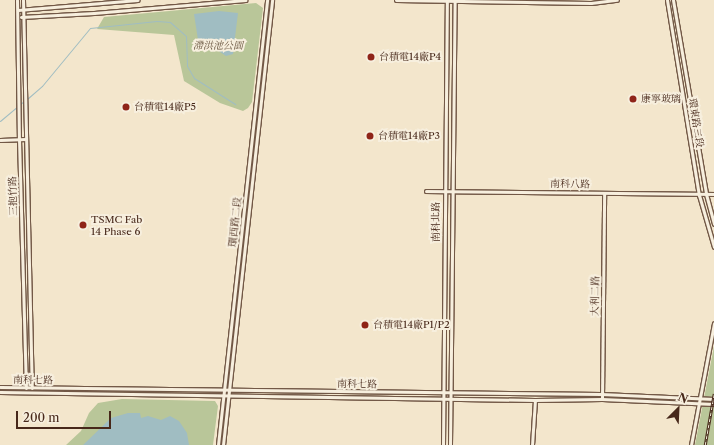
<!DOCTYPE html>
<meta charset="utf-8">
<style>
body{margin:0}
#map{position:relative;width:714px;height:445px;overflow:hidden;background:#f3e6cc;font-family:"Libre Caslon Text","Noto Serif TC",serif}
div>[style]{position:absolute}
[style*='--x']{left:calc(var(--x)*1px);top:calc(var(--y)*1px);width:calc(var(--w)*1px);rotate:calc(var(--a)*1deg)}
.green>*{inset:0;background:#b9c699}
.water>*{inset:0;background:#a0bdc2}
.stream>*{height:1px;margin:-0.5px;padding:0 0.5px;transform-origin:0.5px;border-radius:0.5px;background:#a0bdc2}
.roads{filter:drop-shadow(1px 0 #725846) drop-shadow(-1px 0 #725846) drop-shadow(0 1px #725846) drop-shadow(0 -1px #725846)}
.minor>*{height:3px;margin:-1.5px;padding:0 1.5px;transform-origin:1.5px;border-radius:1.5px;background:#f7efde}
.rail>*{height:2.5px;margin-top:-1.25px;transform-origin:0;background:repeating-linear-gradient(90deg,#f7efde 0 3px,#47281a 0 6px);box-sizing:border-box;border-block:1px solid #47281a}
.dots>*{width:11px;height:11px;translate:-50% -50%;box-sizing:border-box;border:2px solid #f7efde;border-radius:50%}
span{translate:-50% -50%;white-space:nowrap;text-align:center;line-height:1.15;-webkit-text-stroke:4px #f7efde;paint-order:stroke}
.park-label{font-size:10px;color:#64503a;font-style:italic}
.poi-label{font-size:10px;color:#47281a}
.left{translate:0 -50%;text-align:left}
.street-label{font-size:10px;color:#47281a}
.north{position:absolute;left:658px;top:389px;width:40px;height:40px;-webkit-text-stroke:3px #f7efde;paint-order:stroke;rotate:24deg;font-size:11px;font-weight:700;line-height:16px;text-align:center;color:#47281a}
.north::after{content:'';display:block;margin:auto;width:14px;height:18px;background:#47281a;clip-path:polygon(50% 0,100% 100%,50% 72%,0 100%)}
.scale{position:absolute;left:16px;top:411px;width:95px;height:18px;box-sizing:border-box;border:2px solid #47281a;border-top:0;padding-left:5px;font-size:12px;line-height:14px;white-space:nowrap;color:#47281a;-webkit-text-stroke:3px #f7efde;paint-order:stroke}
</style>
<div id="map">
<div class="green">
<i style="clip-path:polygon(256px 3px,263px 8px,252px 102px,248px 108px,243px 111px,220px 103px,184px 81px,174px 35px,97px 29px,104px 17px)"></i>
<i style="clip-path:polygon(714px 343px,714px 445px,695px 445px,714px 346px)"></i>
<i style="clip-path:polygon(122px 399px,215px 401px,218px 406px,213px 445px,66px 445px,81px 431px,89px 413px,98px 403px)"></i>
</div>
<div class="water">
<i style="clip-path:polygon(219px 11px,238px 13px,233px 54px,226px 56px,220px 52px,216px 47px,198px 40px,194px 14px)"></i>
<i style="clip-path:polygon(128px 413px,140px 413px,141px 418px,148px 416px,161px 420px,170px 416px,179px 421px,187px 433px,189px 445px,83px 445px,111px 418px)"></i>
</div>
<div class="stream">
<i style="--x:27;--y:99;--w:20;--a:-41"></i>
<i style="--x:42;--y:86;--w:75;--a:-50.4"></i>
<i style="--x:90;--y:28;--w:67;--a:-6"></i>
<i style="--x:157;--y:21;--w:13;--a:4"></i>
<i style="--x:170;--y:22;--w:21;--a:41"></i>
<i style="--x:186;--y:36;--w:30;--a:88"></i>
<i style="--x:187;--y:66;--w:14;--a:60"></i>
<i style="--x:194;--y:78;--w:49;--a:32.4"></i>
<i style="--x:0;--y:121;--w:31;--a:-40"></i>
</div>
<div class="roads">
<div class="minor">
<i style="--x:17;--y:0;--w:139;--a:89.2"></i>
<i style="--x:19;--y:139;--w:249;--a:88.4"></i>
<i style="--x:23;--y:0;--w:388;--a:88.7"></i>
<i style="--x:396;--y:0;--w:195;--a:0.9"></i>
<i style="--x:591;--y:3;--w:26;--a:-7"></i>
<i style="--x:667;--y:0;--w:198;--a:80.7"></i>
<i style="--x:699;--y:195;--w:54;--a:73.9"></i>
<i style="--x:673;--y:0;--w:197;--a:80.3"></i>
<i style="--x:706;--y:194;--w:31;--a:75"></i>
<i style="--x:18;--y:10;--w:120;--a:-4.8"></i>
<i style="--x:21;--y:17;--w:73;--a:-3.1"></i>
<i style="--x:94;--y:13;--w:152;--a:-4.9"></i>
<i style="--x:0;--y:140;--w:26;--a:-2"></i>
<i style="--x:426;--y:191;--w:288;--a:0.6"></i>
<i style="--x:0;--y:387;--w:601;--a:0.67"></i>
<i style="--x:601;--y:394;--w:113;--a:2.5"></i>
<i style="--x:0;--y:392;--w:535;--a:0.86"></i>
<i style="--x:535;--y:400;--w:67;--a:-0.9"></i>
<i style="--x:602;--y:399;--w:112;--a:2.6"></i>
<i style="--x:602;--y:399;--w:206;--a:-89.4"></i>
<i style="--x:218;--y:445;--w:448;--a:-83.7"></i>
<i style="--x:223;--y:445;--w:448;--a:-83.7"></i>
<i style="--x:443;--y:445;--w:445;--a:-89.5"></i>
<i style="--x:450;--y:445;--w:445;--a:-89.4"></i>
<i style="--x:532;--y:445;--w:45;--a:-86.2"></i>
<i style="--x:691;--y:445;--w:124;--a:-79.3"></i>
</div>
</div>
<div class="rail">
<i style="--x:705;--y:445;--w:52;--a:-80"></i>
</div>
<div class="dots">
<i style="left:371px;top:57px;background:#8f2418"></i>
<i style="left:633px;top:99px;background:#8f2418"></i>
<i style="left:126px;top:107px;background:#8f2418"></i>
<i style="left:370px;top:136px;background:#8f2418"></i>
<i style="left:83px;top:225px;background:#8f2418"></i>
<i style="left:365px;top:325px;background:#8f2418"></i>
</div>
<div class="park-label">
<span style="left:218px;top:46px">滯洪池公園</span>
</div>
<div class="poi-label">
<span class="left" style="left:379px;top:57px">台積電14廠P4</span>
<span class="left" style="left:641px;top:99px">康寧玻璃</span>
<span class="left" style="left:134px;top:107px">台積電14廠P5</span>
<span class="left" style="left:378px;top:136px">台積電14廠P3</span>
<span class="left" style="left:91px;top:225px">TSMC Fab<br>14 Phase 6</span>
<span class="left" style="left:373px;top:325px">台積電14廠P1/P2</span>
</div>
<div class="street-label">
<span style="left:696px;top:123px;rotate:81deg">環東路二段</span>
<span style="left:570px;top:184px;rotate:1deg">南科八路</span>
<span style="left:13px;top:196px;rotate:-92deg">三抱竹路</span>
<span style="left:235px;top:222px;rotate:-84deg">環西路二段</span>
<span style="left:436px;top:222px;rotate:-90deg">南科北路</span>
<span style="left:595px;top:296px;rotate:-89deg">大利二路</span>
<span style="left:33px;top:380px;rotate:1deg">南科七路</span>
<span style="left:357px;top:384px;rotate:1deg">南科七路</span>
</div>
<div class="north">N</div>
<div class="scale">200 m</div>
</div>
